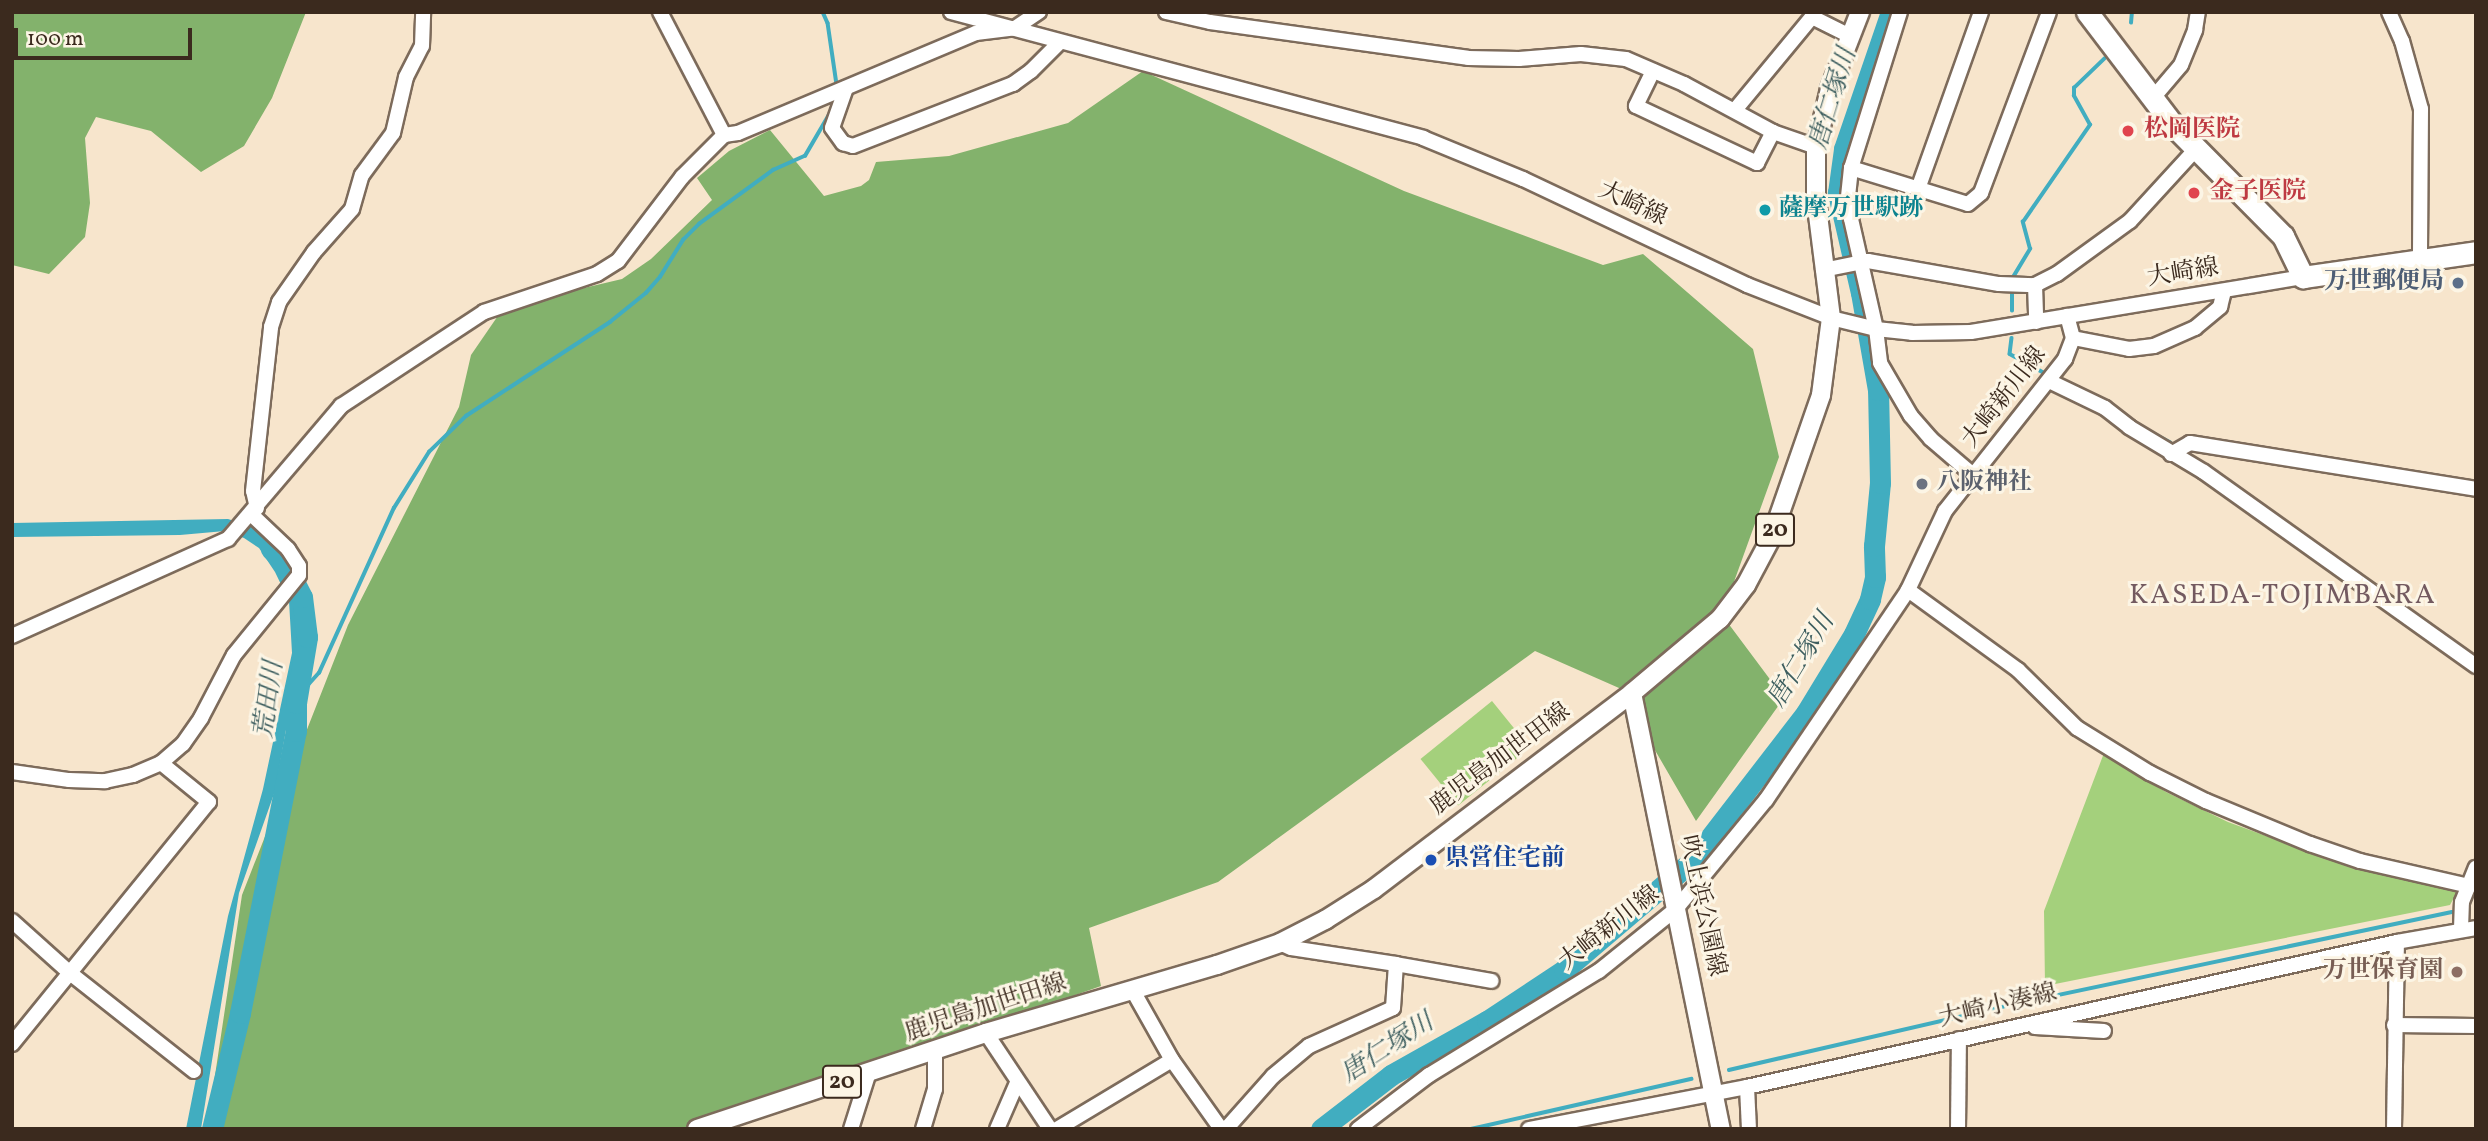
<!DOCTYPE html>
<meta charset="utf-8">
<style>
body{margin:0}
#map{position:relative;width:2488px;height:1141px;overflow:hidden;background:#f7e5cc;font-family:Vollkorn,"Noto Serif JP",serif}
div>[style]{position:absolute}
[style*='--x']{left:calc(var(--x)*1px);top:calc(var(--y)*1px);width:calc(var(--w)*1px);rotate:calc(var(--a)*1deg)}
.green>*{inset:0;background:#a4d07c;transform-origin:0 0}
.forest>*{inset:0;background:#83b26c}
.water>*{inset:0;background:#41adc0}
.stream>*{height:3.5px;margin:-1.75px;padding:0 1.75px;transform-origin:1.75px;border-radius:1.75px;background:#41adc0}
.river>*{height:21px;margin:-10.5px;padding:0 10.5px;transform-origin:10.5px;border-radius:10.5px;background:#41adc0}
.roads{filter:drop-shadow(2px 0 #7d6b5b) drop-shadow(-2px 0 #7d6b5b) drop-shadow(0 2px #7d6b5b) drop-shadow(0 -2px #7d6b5b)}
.minor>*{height:14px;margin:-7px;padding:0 7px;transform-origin:7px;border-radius:7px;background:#fff}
.major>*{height:18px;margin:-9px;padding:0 9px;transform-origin:9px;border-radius:9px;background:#fff}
.highway>*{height:21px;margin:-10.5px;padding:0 10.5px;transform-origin:10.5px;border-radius:10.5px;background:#fff}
.dots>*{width:19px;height:19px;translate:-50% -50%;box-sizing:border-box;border:4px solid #fcf5e5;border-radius:50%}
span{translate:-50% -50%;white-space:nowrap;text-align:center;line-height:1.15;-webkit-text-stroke:6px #fcf5e5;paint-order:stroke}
.shield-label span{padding:2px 5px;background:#fcf5e5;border:2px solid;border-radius:5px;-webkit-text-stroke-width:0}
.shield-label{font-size:23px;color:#3b2a1e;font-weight:700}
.health-label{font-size:24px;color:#be3a42;font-weight:700}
.left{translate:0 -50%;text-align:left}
.street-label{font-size:24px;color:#3b2a1e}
.culture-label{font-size:24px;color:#0d838f;font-weight:700}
.service-label{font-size:24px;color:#4e5e75;font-weight:700}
.right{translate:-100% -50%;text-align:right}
.worship-label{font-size:24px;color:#5b616d;font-weight:700}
.transit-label{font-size:24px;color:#164399;font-weight:700}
.education-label{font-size:24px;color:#785e54;font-weight:700}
.water-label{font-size:26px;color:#3d5e5f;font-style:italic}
.quarter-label{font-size:28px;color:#735a60;letter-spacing:2px}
.frame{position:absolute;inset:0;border:14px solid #3b2a1e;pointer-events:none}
.scale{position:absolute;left:14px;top:28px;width:178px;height:32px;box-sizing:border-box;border:4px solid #3b2a1e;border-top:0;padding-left:9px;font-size:21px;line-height:24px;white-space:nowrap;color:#3b2a1e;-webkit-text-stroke:5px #fcf5e5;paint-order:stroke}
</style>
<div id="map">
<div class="green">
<i style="left:1492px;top:701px;width:60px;height:92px;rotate:51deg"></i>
<i style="clip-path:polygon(2104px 753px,2166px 792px,2228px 822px,2324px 857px,2457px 892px,2450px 905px,2045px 986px,2044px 911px)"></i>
</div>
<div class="forest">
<i style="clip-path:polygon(12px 12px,306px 12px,272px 98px,244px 146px,201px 172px,151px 131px,96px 117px,85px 138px,90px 203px,85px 237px,49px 274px,12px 265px)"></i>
<i style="clip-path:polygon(1143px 71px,1404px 191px,1603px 265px,1643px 254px,1753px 349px,1779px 457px,1722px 615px,1784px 698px,1696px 821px,1619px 688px,1535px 651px,1218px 882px,1089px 928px,1101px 986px,696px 1129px,207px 1129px,242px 895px,348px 625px,459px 407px,471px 355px,504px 307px,622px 279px,651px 259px,712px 200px,697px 178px,729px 151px,770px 130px,824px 196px,861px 186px,869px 180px,876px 162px,949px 156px,1068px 123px)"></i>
</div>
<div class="water">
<i style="clip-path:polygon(228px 519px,253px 527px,285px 560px,298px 599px,299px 658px,275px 791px,239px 893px,201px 1129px,186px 1129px,228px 916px,263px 789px,292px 653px,289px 601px,275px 572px,259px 548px,244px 538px,225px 531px,180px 535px,12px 537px,12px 523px)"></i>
</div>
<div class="stream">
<i style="--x:823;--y:12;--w:12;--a:66"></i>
<i style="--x:828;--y:23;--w:63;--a:81.7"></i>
<i style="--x:2131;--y:23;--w:11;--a:-85"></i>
<i style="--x:2012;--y:279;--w:35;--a:-59"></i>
<i style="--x:2030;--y:249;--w:28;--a:-105"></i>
<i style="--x:2023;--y:222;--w:118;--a:-55.4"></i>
<i style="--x:2090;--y:125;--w:33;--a:-119"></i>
<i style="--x:2074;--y:96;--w:8;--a:-90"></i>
<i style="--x:2074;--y:88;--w:42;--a:-44"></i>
<i style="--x:2012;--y:311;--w:22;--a:-90"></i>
<i style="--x:2012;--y:338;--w:16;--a:97"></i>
<i style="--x:2010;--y:354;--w:39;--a:29"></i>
<i style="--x:2149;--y:431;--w:24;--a:28"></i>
<i style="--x:299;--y:695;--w:30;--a:-48"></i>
<i style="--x:319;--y:673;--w:181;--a:-65.6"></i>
<i style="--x:394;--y:508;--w:66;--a:-58"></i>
<i style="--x:429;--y:452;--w:52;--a:-44.2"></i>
<i style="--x:466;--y:416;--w:172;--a:-33.1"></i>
<i style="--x:610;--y:322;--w:46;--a:-38.9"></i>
<i style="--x:646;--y:293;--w:21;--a:-49"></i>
<i style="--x:660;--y:277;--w:44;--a:-58.1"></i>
<i style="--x:683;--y:240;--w:23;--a:-45"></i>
<i style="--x:699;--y:224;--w:92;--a:-36.1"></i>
<i style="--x:773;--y:170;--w:35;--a:-24"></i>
<i style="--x:805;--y:156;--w:50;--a:-59.8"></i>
<i style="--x:1729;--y:1070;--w:299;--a:-13"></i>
<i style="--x:2020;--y:1003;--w:441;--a:-11.9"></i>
<i style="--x:1471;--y:1129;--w:226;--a:-12.8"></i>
</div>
<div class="river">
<i style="--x:212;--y:1129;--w:119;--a:-76.4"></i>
<i style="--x:240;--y:1013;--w:288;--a:-78.8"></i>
<i style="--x:296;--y:731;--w:28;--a:-90"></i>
<i style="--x:296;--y:703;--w:67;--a:-80.5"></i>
<i style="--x:307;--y:637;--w:40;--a:-97.1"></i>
<i style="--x:302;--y:597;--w:38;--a:-117"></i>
<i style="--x:285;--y:563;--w:20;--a:-135"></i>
<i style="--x:1321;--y:1129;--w:88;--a:-37.6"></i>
<i style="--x:1391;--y:1075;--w:110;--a:-29.4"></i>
<i style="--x:1487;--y:1021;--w:92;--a:-33.5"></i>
<i style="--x:1564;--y:970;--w:168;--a:-40.4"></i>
<i style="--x:1692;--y:861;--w:187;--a:-52.4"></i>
<i style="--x:1806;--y:713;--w:92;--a:-58.7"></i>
<i style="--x:1854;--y:634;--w:38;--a:-65"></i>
<i style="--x:1870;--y:599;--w:23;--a:-77"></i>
<i style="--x:1875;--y:577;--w:31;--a:-92"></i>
<i style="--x:1874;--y:546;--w:63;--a:-84.6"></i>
<i style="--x:1880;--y:483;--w:93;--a:-91.2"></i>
<i style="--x:1878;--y:390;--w:98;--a:-99.9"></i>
<i style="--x:1861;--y:293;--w:103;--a:-103"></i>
<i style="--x:1838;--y:193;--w:44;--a:-82.2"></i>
<i style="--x:1844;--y:149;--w:145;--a:-71.1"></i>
</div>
<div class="roads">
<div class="minor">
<i style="--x:660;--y:12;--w:139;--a:62.5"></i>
<i style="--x:951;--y:12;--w:489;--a:14.9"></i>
<i style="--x:1423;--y:138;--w:108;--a:22.3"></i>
<i style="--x:1523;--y:179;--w:248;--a:25.3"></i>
<i style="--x:1747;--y:285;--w:90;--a:21.4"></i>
<i style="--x:1831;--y:318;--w:46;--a:13.7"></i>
<i style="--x:1876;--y:329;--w:36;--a:6"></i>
<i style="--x:1912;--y:333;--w:59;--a:-1"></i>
<i style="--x:1971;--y:332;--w:337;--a:-9.4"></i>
<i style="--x:1166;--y:12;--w:45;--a:12.8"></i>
<i style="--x:1210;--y:22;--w:260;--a:7.9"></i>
<i style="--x:1468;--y:58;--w:51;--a:1.1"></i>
<i style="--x:1519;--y:59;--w:62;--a:-4.6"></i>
<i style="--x:1581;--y:54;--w:45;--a:6.3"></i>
<i style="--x:1626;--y:59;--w:63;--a:23.3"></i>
<i style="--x:1684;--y:84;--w:101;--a:28.3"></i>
<i style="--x:1773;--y:132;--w:46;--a:19.2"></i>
<i style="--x:1900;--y:12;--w:164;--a:107.4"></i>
<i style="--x:1851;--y:168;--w:30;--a:96"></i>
<i style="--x:1848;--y:198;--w:21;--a:82"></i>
<i style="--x:1851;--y:219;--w:113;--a:77.2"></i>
<i style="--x:1876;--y:329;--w:34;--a:83"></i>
<i style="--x:1880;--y:363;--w:61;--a:59.7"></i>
<i style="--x:1911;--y:416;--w:30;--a:49"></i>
<i style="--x:1931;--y:439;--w:55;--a:40.6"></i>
<i style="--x:2389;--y:12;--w:32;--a:66"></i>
<i style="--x:2402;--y:41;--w:71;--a:74.4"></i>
<i style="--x:2421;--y:109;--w:152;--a:90.4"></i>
<i style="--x:1653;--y:71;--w:39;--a:116"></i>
<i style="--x:1636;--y:106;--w:134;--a:25.2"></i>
<i style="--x:1757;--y:163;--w:35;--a:-63"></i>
<i style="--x:846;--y:88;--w:42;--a:109.3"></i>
<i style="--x:832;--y:128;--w:19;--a:54"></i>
<i style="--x:843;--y:143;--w:10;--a:17"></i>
<i style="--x:853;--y:146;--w:172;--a:-21.2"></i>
<i style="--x:1013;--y:84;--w:22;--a:-36"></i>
<i style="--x:1031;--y:71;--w:41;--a:-45"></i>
<i style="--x:2153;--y:98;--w:43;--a:-49.7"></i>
<i style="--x:2181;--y:65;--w:38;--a:-68"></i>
<i style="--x:2195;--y:30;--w:18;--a:-81"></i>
<i style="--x:1735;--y:110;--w:121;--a:-50.4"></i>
<i style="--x:1812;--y:17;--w:42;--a:26.6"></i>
<i style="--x:1851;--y:168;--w:122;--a:17.1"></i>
<i style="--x:1968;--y:204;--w:17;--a:-40"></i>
<i style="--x:1981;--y:193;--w:193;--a:-69.4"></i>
<i style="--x:1918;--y:189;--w:188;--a:-70.4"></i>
<i style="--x:1823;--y:270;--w:46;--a:-11.3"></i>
<i style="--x:1868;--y:261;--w:133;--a:10"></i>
<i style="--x:1999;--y:284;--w:36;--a:2"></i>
<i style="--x:2035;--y:285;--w:25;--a:-27"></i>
<i style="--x:2057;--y:274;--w:90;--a:-36"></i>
<i style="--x:2130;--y:221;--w:96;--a:-47.5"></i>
<i style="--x:2035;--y:285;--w:37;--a:88"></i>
<i style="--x:2073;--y:338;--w:57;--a:11.1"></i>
<i style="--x:2129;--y:349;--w:25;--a:-7"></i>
<i style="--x:2154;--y:346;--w:45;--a:-23.7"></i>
<i style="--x:2195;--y:328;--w:33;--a:-40"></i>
<i style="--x:2220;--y:307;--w:16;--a:-76"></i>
<i style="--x:2049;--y:381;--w:62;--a:25.7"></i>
<i style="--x:2105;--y:408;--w:31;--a:38"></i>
<i style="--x:2129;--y:427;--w:87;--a:31"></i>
<i style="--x:2204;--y:472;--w:334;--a:35.5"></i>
<i style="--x:2171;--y:454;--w:22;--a:-30"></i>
<i style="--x:2190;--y:443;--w:290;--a:9.1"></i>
<i style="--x:257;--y:508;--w:17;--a:-103"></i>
<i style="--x:253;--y:491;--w:165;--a:-83.7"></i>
<i style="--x:271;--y:327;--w:26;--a:-72"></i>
<i style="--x:279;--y:302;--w:61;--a:-55"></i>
<i style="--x:314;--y:252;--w:57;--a:-48.5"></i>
<i style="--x:352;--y:209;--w:35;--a:-74"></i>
<i style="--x:362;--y:175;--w:52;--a:-53.6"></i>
<i style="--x:393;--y:133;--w:57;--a:-76.9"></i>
<i style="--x:406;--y:77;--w:35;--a:-63"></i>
<i style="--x:422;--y:46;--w:34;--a:-88"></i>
<i style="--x:1908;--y:590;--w:136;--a:36"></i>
<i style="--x:2018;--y:670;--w:83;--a:44.5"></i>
<i style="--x:2077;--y:728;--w:86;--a:31.7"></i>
<i style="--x:2150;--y:773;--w:63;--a:26.6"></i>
<i style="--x:2206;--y:801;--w:113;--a:22.5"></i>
<i style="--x:2310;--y:844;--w:53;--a:18.8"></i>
<i style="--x:2360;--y:861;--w:112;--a:12.9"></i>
<i style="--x:12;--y:636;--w:237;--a:-24.2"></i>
<i style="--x:228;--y:539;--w:175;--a:-49.6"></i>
<i style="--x:341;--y:406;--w:171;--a:-33.3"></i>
<i style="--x:484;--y:312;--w:119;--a:-18.6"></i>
<i style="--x:597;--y:274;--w:25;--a:-32"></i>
<i style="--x:618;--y:261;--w:106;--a:-52.7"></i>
<i style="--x:682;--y:177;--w:59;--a:-45"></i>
<i style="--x:724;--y:135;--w:14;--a:-8"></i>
<i style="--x:738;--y:133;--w:258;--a:-22.8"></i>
<i style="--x:976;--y:33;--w:39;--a:-7"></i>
<i style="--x:1015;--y:28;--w:29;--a:-34"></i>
<i style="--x:12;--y:772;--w:58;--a:8"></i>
<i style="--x:69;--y:780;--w:36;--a:2"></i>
<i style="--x:105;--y:781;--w:29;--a:-12"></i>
<i style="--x:133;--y:775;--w:30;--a:-23"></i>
<i style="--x:161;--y:763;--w:29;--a:-41"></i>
<i style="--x:183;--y:744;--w:32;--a:-55"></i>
<i style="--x:201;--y:718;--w:71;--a:-62.4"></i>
<i style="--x:234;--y:655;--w:103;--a:-50.9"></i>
<i style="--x:299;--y:575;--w:9;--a:-90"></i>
<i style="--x:299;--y:566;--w:20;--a:-123"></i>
<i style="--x:288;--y:549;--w:50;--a:-136.6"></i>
<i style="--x:12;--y:921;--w:78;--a:41.9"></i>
<i style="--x:70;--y:973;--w:158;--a:38.3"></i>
<i style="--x:2461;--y:929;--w:27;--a:-88"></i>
<i style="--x:2462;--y:902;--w:37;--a:-68"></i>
<i style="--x:1396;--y:964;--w:97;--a:10"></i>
<i style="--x:1132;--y:989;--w:81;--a:60.6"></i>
<i style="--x:1172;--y:1060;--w:85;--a:54.6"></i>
<i style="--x:2394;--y:1025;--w:82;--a:0.7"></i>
<i style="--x:2035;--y:1027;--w:69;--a:3.3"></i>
<i style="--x:986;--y:1033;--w:115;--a:56.3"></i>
<i style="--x:12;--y:1044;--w:312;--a:-50.9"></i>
<i style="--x:209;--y:802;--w:62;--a:-140.9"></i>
<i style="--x:1747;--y:1087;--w:42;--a:87.3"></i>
<i style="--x:851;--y:1129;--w:60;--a:-72.5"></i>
<i style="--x:923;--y:1129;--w:42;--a:-73.3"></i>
<i style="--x:935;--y:1089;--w:39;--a:-90"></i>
<i style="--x:997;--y:1129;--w:50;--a:-66.5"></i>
<i style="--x:1057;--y:1129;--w:134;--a:-31"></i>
<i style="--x:1226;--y:1129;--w:71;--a:-48.4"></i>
<i style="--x:1273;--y:1076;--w:47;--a:-39.8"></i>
<i style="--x:1309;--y:1046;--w:92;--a:-24.3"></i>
<i style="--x:1393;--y:1008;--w:44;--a:-86.1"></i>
<i style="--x:1396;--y:964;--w:106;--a:-171.3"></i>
<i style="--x:1291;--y:948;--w:12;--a:-156"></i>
<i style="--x:1358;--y:1129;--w:89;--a:-37.3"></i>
<i style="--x:1429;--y:1075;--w:199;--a:-31.5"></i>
<i style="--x:1599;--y:971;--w:99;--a:-38.8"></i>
<i style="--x:1676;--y:909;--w:141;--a:-50.5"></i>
<i style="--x:1766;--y:800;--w:254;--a:-55.9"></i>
<i style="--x:1908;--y:590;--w:87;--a:-64.9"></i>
<i style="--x:1945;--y:511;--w:194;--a:-51.7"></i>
<i style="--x:2065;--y:359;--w:22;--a:-69"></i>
<i style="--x:2073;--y:338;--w:23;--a:-105"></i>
<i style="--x:1529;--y:1129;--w:222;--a:-10.9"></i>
<i style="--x:1747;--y:1087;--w:666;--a:-12.58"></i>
<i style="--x:2397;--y:942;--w:80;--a:-10"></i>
<i style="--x:1958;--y:1129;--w:90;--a:-89.4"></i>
<i style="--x:2394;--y:1129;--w:187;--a:-89.1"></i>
</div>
<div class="major">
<i style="--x:1632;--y:693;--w:445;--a:78.5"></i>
<i style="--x:697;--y:1129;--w:305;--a:-18.4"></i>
<i style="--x:986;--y:1033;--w:241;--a:-16.4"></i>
<i style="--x:1217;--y:965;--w:67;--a:-19.2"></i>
<i style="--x:1280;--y:943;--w:51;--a:-27.1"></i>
<i style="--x:1325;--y:920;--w:58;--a:-32.3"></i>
<i style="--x:1374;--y:889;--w:324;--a:-37.2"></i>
<i style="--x:1632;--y:693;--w:115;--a:-40.1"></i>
<i style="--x:1720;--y:619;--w:43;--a:-52.6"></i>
<i style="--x:1746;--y:585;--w:55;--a:-62"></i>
<i style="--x:1772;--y:536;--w:149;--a:-70.8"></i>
<i style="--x:1821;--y:395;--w:78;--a:-82.6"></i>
<i style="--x:1831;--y:318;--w:120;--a:-97.2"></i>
<i style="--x:1816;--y:199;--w:52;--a:-90"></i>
<i style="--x:1816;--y:147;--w:60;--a:-76.4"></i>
<i style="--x:1830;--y:89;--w:83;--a:-68.7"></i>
</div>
<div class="highway">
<i style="--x:2087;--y:12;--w:143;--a:52.7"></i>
<i style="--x:2174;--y:126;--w:155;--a:45.3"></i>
<i style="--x:2283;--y:236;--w:46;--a:64"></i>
<i style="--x:2303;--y:277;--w:175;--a:-8.2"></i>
</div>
</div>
<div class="dots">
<i style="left:2128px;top:131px;background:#e0444e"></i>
<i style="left:2194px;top:193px;background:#e0444e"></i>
<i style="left:1765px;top:210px;background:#0f9aa8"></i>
<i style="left:2458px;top:283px;background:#5c6f8a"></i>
<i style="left:1922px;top:484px;background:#6b7280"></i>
<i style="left:1431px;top:860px;background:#1a4fb4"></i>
<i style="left:2457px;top:972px;background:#8d6e63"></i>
</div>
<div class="shield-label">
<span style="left:1775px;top:530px">20</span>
<span style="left:842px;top:1082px">20</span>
</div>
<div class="health-label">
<span class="left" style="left:2144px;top:131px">松岡医院</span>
<span class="left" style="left:2210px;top:193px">金子医院</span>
</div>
<div class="street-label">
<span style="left:1632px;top:205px;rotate:25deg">大崎線</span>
<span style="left:2183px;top:274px;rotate:-9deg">大崎線</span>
<span style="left:2005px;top:398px;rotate:-52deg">大崎新川線</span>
<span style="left:1501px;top:760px;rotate:-37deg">鹿児島加世田線</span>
<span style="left:1701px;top:906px;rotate:78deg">吹上浜公園線</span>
<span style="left:1610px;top:929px;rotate:-38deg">大崎新川線</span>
<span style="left:1998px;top:1007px;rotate:-13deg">大崎小湊線</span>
<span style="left:986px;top:1009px;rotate:-18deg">鹿児島加世田線</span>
</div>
<div class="culture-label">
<span class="left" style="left:1779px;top:210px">薩摩万世駅跡</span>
</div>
<div class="service-label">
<span class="right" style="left:2444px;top:283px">万世郵便局</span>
</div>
<div class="worship-label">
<span class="left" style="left:1936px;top:484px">八阪神社</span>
</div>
<div class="transit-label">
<span class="left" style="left:1445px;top:860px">県営住宅前</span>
</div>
<div class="education-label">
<span class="right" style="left:2443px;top:972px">万世保育園</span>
</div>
<div class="water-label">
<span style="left:1834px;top:99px;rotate:-73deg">唐仁塚川</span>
<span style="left:1802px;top:661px;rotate:-59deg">唐仁塚川</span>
<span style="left:270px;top:700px;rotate:-82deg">荒田川</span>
<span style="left:1388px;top:1049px;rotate:-33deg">唐仁塚川</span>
</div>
<div class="quarter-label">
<span style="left:2283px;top:596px">KASEDA-TOJIMBARA</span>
</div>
<div class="frame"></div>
<div class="scale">100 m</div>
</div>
